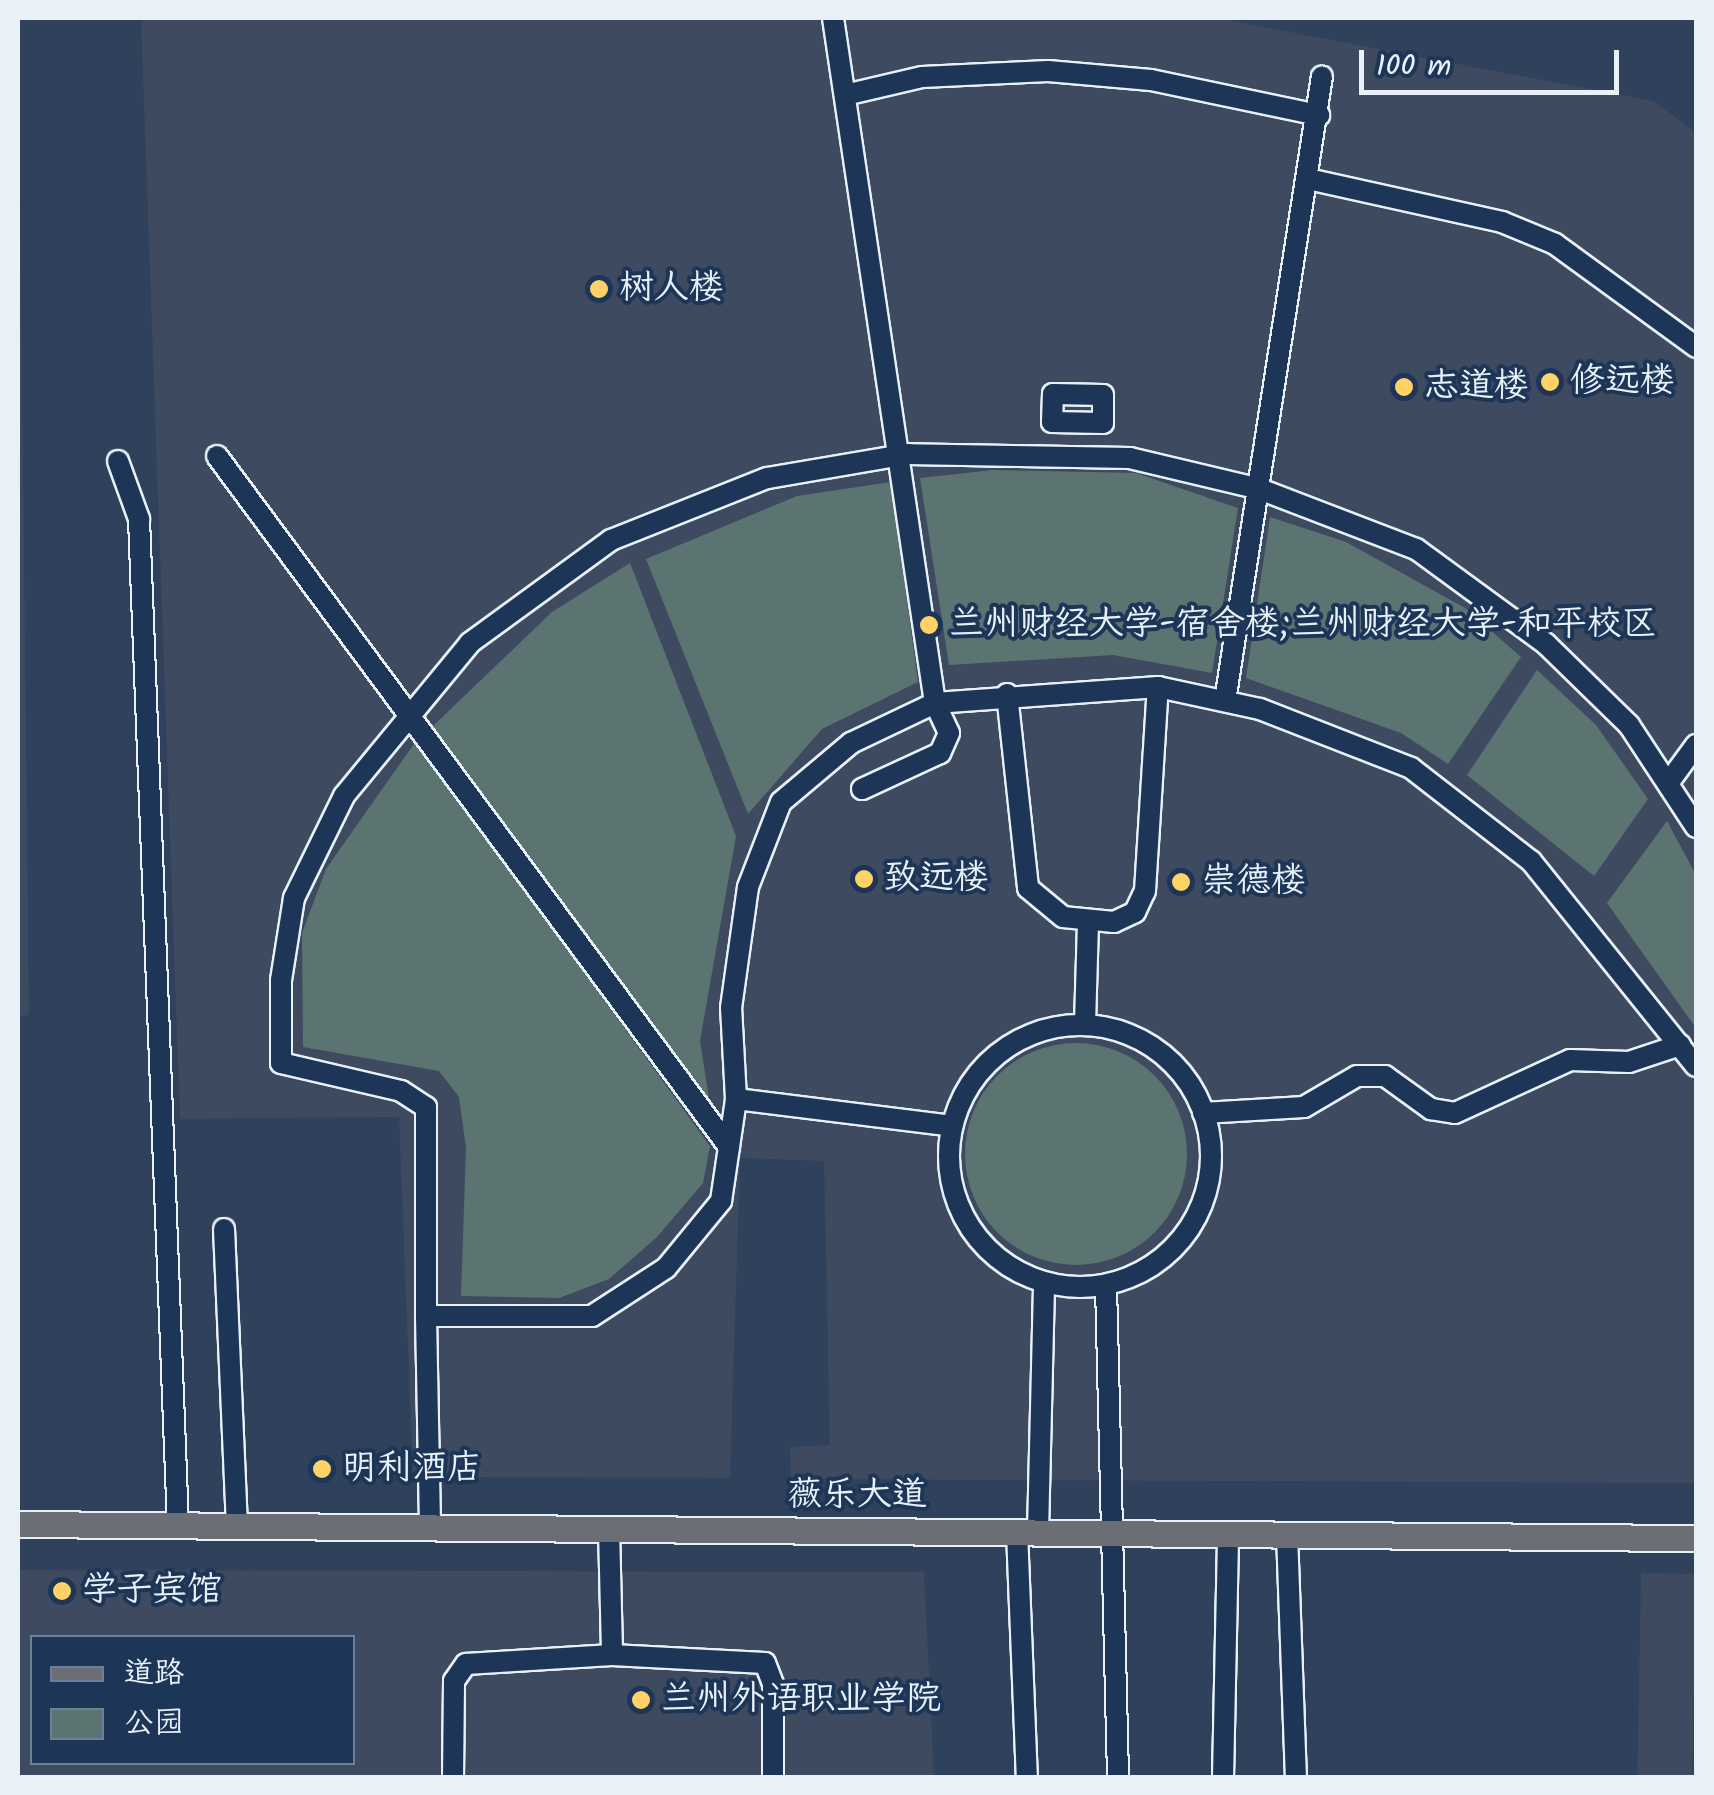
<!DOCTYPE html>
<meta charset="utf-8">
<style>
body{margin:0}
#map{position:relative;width:1714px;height:1795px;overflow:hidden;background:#30415c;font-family:Kalam,"LXGW WenKai TC",sans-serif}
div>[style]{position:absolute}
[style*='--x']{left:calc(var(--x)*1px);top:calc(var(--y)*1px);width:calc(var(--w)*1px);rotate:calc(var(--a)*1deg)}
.built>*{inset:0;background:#3e4a60;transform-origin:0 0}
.green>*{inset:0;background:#5c7471}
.round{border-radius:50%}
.roads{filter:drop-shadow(2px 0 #e8f1f8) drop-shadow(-2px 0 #e8f1f8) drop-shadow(0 2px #e8f1f8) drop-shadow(0 -2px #e8f1f8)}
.minor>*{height:20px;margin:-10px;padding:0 10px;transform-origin:10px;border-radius:10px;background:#1d3557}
.minor>.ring{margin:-10px;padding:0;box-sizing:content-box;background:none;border:20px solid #1d3557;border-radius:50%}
.major>*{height:25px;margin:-12.5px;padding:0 12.5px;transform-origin:12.5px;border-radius:12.5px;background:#6b6f75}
.dots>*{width:28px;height:28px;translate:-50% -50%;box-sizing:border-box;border:5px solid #1d3557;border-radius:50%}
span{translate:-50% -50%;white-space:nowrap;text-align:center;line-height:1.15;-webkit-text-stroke:8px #1d3557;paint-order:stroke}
.poi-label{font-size:35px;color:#e8f1f8}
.left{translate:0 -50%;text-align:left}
.street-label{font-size:35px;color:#e8f1f8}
.frame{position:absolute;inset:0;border:20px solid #e8f1f8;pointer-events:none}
.legend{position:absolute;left:30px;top:1635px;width:325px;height:130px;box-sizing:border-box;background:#1d3557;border:2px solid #6e8097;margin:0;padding:12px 18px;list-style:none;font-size:30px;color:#e8f1f8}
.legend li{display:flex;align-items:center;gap:20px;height:50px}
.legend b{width:50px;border:2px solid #6e8097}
.scale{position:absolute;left:1359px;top:50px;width:260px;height:45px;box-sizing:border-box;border:5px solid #e8f1f8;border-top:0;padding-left:12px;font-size:30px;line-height:35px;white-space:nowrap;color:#e8f1f8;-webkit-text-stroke:8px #1d3557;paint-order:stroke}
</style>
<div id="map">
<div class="built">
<i style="clip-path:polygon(18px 18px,29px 1015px,18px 1016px)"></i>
<i style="clip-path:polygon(141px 18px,1216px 18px,1653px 101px,1696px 132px,1696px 1483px,791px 1479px,790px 1447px,830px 1445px,824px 1161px,740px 1158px,730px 1478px,413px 1477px,399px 1117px,180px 1119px)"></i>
<i style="clip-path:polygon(evenodd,18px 1570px,924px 1572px,934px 1777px,18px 1777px,18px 1570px,32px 1638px,352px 1638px,352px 1762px,32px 1762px,32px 1638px)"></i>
<i style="left:1641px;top:1573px;width:55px;height:204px;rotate:1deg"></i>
</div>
<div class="green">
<i style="clip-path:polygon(993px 470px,1136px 473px,1238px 508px,1212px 673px,1113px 655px,949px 665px,920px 478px)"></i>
<i style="clip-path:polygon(891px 482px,918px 682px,822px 729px,748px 814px,646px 559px,797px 496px)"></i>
<i style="clip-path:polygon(1270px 517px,1346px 542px,1465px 608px,1521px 657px,1448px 764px,1401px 733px,1246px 678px)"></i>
<i style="clip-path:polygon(630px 563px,736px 836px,700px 1041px,710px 1105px,433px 726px,552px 612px)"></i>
<i style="clip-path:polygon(1537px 670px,1596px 725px,1648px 799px,1594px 876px,1467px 775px)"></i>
<i style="clip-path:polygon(416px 741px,710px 1146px,703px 1183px,657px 1237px,609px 1279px,559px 1298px,461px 1296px,466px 1148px,459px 1097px,439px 1071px,303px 1047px,302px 933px,326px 869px)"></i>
<i style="clip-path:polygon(1667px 821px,1696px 875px,1696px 1028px,1607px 903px)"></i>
<i class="round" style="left:965px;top:1043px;width:222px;height:222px"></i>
</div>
<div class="roads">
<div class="minor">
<i style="--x:833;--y:18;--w:693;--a:81.53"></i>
<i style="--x:935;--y:703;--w:33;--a:65"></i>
<i style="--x:949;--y:733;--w:22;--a:114"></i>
<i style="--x:940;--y:753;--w:86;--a:155.2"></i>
<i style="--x:845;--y:95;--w:79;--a:-13.2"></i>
<i style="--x:922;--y:77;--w:126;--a:-2.7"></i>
<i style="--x:1048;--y:71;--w:103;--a:5"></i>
<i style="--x:1151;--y:80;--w:172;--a:11.8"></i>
<i style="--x:1308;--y:179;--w:199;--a:12.5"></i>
<i style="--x:1502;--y:222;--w:57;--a:22.5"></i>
<i style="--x:1555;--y:244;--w:175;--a:36.1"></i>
<i style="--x:1053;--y:394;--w:50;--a:1.1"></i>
<i style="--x:1103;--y:395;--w:28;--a:90"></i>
<i style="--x:1103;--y:423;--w:51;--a:-178.9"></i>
<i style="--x:1052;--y:422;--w:28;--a:-88"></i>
<i style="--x:217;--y:456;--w:860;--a:53.46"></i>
<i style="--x:118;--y:461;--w:62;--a:70.1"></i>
<i style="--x:139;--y:519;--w:1008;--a:87.78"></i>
<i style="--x:1007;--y:694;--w:195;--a:83.8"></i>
<i style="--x:1028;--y:888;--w:45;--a:39.6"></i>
<i style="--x:1063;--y:917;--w:51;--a:5.6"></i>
<i style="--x:1114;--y:922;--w:23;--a:-25"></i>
<i style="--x:1135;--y:912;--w:23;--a:-65"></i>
<i style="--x:1145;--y:891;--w:204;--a:-86.4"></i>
<i style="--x:1225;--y:701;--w:632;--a:-81.18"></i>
<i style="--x:1669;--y:782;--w:46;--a:-53.9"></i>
<i style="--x:1696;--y:827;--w:122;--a:-123.3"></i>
<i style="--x:1629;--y:725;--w:116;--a:-135.7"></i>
<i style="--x:1546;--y:644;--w:161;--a:-143.8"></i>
<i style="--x:1416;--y:549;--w:167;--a:-159"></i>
<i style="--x:1260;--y:489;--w:134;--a:-166.6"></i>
<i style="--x:1130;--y:458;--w:222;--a:-179"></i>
<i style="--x:908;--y:454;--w:143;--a:170.3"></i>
<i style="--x:767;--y:478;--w:168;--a:158.3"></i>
<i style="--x:611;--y:540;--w:175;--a:143.9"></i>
<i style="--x:470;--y:643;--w:198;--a:129.5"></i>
<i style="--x:344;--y:796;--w:114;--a:116.1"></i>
<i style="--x:294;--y:898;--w:83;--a:99"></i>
<i style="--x:281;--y:980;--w:83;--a:90"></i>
<i style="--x:281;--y:1063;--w:123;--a:13.1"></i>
<i style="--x:401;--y:1091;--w:30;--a:33"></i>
<i style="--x:426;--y:1107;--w:209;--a:90"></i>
<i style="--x:426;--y:1316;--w:166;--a:0"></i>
<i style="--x:592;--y:1316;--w:88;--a:-33"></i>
<i style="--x:666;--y:1268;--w:87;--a:-50.6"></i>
<i style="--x:721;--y:1201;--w:103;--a:-81.6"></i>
<i style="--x:736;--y:1099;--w:91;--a:-93.1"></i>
<i style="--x:731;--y:1008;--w:122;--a:-82"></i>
<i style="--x:748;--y:887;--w:91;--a:-68.8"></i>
<i style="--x:781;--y:802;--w:92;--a:-40.1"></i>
<i style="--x:851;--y:743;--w:93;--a:-25.5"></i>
<i style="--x:935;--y:703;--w:224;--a:-4.1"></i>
<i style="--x:1158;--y:687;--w:104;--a:12.2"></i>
<i style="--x:1260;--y:709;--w:162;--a:21.3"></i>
<i style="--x:1411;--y:768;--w:152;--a:37.8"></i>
<i style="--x:1531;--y:861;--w:263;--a:51.2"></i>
<i style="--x:1085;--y:1024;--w:104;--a:-88.3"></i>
<i class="ring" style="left:949px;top:1025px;width:242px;height:242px"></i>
<i style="--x:736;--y:1099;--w:218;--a:7.1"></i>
<i style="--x:1203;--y:1113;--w:101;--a:-3.4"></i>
<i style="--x:1304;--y:1107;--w:61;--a:-30.3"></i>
<i style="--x:1357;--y:1076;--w:28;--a:0"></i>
<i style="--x:1385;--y:1076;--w:57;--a:35.7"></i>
<i style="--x:1431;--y:1109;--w:24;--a:9"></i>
<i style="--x:1455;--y:1113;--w:127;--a:-24.7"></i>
<i style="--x:1570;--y:1060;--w:59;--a:1.9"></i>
<i style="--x:1629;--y:1062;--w:54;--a:-18.4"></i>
<i style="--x:224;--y:1229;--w:297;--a:87.5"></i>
<i style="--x:1106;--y:1285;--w:493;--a:88.6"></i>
<i style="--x:426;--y:1316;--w:212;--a:88.9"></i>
<i style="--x:609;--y:1529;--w:126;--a:88.6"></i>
<i style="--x:1017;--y:1532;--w:246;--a:87.7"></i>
<i style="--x:1038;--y:1532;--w:249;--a:-88.6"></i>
<i style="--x:1287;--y:1534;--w:244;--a:87.9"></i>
<i style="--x:453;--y:1778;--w:97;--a:-89.4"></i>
<i style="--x:454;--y:1681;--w:21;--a:-55"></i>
<i style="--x:466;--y:1664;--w:146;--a:-3.5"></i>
<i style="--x:612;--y:1655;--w:153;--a:3"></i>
<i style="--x:765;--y:1663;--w:22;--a:69"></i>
<i style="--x:773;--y:1684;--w:94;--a:90"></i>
<i style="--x:1223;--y:1778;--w:245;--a:-88.8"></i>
</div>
<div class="major">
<i style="--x:18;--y:1524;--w:1678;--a:0.48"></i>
</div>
</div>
<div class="dots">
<i style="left:599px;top:289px;background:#ffd166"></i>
<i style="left:1550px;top:382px;background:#ffd166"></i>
<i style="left:1404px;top:387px;background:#ffd166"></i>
<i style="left:929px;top:625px;background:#ffd166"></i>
<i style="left:864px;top:879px;background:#ffd166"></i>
<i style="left:1181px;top:882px;background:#ffd166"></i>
<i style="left:322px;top:1469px;background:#ffd166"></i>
<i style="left:62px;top:1591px;background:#ffd166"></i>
<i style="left:641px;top:1700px;background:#ffd166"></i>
</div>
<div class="poi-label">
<span class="left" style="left:619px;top:289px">树人楼</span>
<span class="left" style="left:1570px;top:382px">修远楼</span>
<span class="left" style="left:1424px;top:387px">志道楼</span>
<span class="left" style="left:949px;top:625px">兰州财经大学-宿舍楼;兰州财经大学-和平校区</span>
<span class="left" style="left:884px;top:879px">致远楼</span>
<span class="left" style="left:1201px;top:882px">崇德楼</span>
<span class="left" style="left:342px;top:1469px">明利酒店</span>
<span class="left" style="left:82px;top:1591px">学子宾馆</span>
<span class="left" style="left:661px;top:1700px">兰州外语职业学院</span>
</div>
<div class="street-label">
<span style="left:857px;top:1496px">薇乐大道</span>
</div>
<div class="frame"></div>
<ul class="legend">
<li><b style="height:12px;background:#6b6f75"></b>道路</li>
<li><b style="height:28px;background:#5c7471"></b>公园</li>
</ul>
<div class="scale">100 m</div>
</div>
